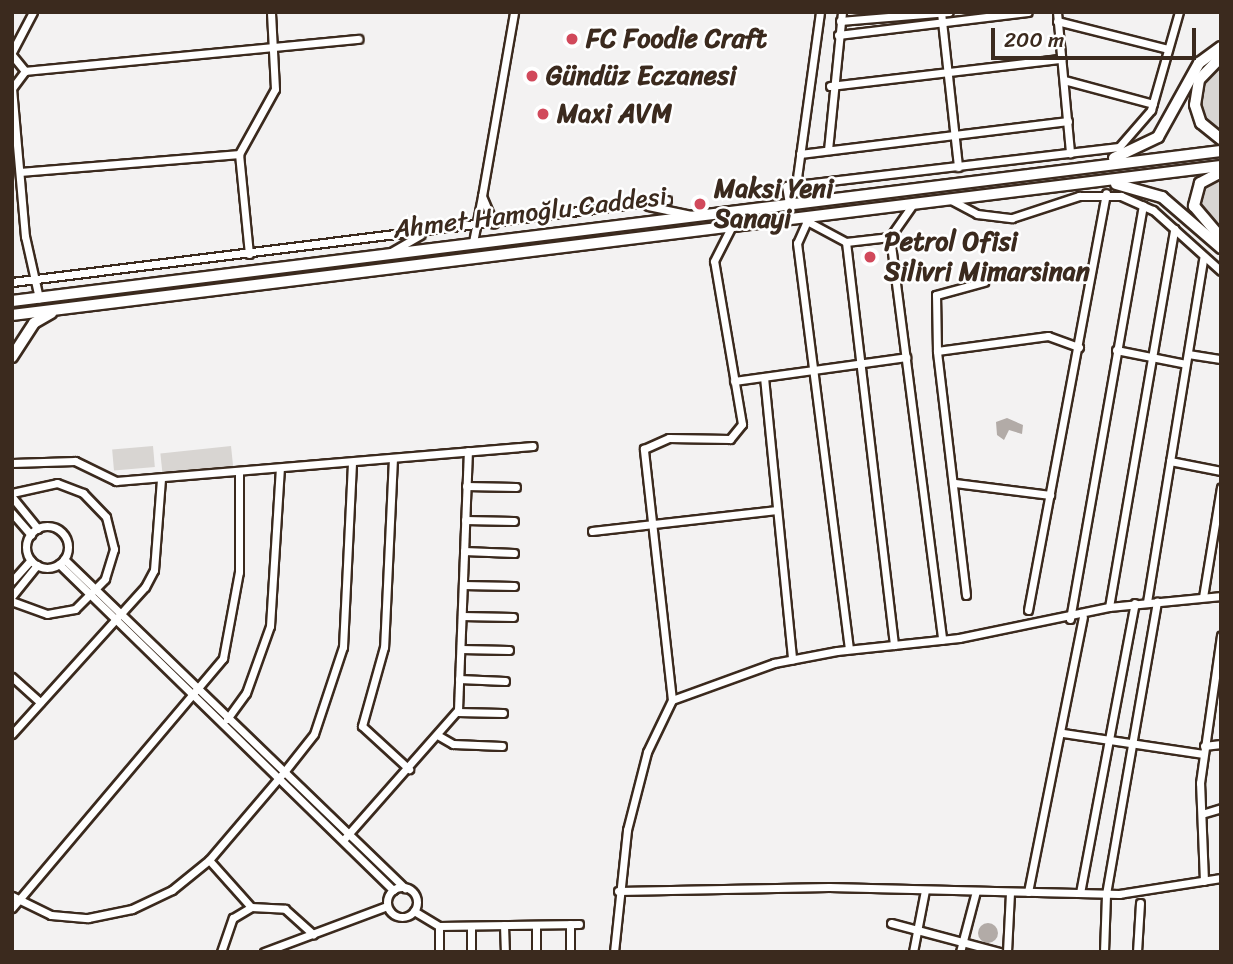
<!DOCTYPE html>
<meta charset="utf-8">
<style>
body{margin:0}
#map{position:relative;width:1233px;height:964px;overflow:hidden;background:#f3f2f2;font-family:Sriracha,sans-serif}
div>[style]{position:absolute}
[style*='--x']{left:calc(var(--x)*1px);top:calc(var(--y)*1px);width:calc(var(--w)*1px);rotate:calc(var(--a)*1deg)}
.green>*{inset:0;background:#d8d5d2;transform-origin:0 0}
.water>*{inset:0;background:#b2aba7}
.round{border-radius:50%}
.roads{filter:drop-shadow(2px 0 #3b2a1e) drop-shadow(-2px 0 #3b2a1e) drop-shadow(0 2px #3b2a1e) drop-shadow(0 -2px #3b2a1e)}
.minor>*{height:7px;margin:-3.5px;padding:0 3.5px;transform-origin:3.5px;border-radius:3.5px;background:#fff}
.minor>.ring{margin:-3.5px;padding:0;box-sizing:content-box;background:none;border:7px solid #fff;border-radius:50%}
.highway>*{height:10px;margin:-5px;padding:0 5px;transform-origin:5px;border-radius:5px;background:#fff}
.dots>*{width:19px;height:19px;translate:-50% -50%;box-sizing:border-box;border:4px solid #fff;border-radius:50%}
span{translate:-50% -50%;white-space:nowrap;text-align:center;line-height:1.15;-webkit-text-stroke:5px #fff;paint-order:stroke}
.poi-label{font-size:26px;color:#3b2a1e;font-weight:700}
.left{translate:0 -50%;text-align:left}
.street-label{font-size:26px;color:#3b2a1e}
.frame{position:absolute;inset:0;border:14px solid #3b2a1e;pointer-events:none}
.scale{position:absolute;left:991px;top:28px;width:205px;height:32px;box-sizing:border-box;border:4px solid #3b2a1e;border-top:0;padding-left:9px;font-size:21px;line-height:24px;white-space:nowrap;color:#3b2a1e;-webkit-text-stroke:5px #fff;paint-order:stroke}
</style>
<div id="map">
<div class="green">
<i style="clip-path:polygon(1221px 59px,1221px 133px,1200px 116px,1201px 81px)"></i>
<i style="clip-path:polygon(1221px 175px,1221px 235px,1200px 215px,1199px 188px)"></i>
<i style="left:153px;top:446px;width:21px;height:41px;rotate:85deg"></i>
<i style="left:231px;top:446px;width:20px;height:71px;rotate:84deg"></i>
</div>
<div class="water">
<i style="clip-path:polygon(1007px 418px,1023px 425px,1022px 434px,1009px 430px,1004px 440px,997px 435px,996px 422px)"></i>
<i class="round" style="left:978px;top:923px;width:20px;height:20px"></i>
</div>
<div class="roads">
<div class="minor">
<i style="--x:941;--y:12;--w:156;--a:83.7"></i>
<i style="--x:1057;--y:12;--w:142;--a:84.7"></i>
<i style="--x:840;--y:21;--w:109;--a:-4.7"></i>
<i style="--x:1057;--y:21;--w:114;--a:14.2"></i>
<i style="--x:838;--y:35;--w:191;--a:-6.9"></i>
<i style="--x:12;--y:52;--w:45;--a:-62.3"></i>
<i style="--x:12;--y:55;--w:21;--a:51"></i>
<i style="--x:25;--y:71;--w:21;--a:127"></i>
<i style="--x:25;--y:71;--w:335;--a:-5.5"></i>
<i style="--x:1064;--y:80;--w:92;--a:15.1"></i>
<i style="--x:830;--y:86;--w:233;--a:-6.7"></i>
<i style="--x:12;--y:88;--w:149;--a:85"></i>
<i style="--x:25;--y:236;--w:64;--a:77.3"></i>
<i style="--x:828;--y:150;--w:139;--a:-84.2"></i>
<i style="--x:800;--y:154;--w:270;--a:-7"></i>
<i style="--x:20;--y:172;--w:220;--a:-4.7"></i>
<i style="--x:796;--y:185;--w:325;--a:-6.7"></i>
<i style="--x:1119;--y:147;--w:49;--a:-49.1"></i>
<i style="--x:1151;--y:110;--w:102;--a:-74.1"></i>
<i style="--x:482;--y:196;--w:187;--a:-80.1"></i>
<i style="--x:949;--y:199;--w:32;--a:28"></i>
<i style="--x:977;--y:214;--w:35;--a:7"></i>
<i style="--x:1012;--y:218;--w:71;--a:-18.2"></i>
<i style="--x:1079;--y:196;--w:42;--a:0"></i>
<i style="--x:1121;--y:196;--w:35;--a:24"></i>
<i style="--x:1153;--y:210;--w:91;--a:41.9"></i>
<i style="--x:789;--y:204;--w:18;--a:-99"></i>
<i style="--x:786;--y:186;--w:10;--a:-6"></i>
<i style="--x:796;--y:185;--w:175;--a:-82.1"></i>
<i style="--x:648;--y:206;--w:44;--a:11.8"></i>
<i style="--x:805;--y:220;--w:47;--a:28.2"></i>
<i style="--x:846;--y:242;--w:44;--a:-6.5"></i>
<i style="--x:890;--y:237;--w:40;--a:-55.1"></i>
<i style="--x:807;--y:221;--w:24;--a:114"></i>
<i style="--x:797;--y:243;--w:409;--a:82.7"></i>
<i style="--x:890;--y:237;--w:406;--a:82.6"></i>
<i style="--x:473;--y:242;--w:47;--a:-78.9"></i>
<i style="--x:482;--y:196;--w:30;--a:67"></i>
<i style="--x:846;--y:242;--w:406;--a:83.2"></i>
<i style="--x:391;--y:252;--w:34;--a:-30"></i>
<i style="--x:249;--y:254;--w:100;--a:-95.7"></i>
<i style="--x:239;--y:154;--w:74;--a:-61"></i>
<i style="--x:275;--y:89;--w:77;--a:-93"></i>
<i style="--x:12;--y:282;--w:660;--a:-7.14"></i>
<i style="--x:1116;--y:350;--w:71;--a:11.3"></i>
<i style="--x:937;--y:351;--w:112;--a:-7.7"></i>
<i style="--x:1048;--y:336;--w:33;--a:20"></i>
<i style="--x:1188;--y:354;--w:33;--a:9"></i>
<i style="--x:764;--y:377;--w:284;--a:84.3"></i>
<i style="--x:734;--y:381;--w:174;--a:-7.9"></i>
<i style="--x:393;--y:458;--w:189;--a:92.7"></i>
<i style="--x:384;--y:647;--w:82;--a:105.6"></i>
<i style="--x:362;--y:726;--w:64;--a:42.5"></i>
<i style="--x:1170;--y:461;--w:52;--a:11.1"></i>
<i style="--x:12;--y:463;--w:63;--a:-1.8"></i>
<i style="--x:75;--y:461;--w:46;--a:26"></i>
<i style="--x:116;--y:481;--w:418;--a:-4.8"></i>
<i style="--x:955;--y:483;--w:96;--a:7.2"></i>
<i style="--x:466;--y:486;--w:50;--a:1.1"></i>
<i style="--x:12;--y:493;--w:46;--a:-12.5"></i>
<i style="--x:57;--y:483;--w:28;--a:21"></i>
<i style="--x:83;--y:493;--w:33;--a:46"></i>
<i style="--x:106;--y:517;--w:33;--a:76"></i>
<i style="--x:114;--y:549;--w:31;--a:107"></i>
<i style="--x:105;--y:579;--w:42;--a:135"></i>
<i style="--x:75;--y:609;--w:28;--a:170"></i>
<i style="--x:47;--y:614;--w:37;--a:-160"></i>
<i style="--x:12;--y:497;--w:41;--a:50.9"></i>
<i style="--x:12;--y:513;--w:29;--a:49"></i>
<i style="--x:465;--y:520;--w:49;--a:1.2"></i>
<i class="ring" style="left:26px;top:526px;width:35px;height:35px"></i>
<i style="--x:592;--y:531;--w:186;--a:-6.5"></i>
<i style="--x:464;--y:551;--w:50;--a:2.3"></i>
<i style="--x:64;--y:559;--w:474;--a:44"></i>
<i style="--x:59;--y:564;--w:467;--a:44.3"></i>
<i style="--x:12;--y:581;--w:28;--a:-48"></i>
<i style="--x:463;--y:585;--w:51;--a:1.1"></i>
<i style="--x:966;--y:595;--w:246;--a:-96.8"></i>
<i style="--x:937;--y:351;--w:56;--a:-91"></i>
<i style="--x:936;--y:295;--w:50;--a:-15.2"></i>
<i style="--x:12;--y:596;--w:40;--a:-51"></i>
<i style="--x:1203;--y:597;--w:111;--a:-80.7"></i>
<i style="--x:1147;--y:602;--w:348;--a:-80.7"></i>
<i style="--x:1109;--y:607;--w:384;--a:-80.2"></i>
<i style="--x:1028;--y:610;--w:424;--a:-79.4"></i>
<i style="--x:462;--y:616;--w:51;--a:1.1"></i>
<i style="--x:1070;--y:619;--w:420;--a:-80"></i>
<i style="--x:461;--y:649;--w:48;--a:1.2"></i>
<i style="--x:12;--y:677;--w:38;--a:42"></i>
<i style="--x:459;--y:679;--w:46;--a:2.5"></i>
<i style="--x:672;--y:700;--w:109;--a:-19.9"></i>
<i style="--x:774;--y:663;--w:64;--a:-10.8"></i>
<i style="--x:837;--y:651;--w:123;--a:-6.1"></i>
<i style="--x:959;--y:638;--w:153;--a:-11.7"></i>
<i style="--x:1109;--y:607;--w:113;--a:-5.6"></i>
<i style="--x:457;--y:712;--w:46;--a:1.2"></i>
<i style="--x:227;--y:719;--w:32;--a:-54"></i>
<i style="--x:246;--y:693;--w:71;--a:-70.3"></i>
<i style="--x:270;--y:626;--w:157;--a:-86.4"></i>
<i style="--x:1063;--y:733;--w:142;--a:8.5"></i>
<i style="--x:12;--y:734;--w:198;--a:-47.9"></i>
<i style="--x:145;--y:587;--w:19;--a:-62"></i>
<i style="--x:154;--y:570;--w:92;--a:-85.6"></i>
<i style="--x:439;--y:736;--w:16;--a:30"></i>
<i style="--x:453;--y:744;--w:49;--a:2.3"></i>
<i style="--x:1204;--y:746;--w:17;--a:-7"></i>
<i style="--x:1205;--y:813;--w:17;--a:-17"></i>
<i style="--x:345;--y:838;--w:171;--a:-48.6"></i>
<i style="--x:458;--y:710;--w:259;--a:-87.8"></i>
<i style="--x:209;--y:860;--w:63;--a:48.2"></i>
<i style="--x:1204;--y:881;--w:98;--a:-92.3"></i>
<i style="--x:1200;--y:783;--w:149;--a:-81.9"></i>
<i class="ring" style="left:387px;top:887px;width:23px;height:23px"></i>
<i style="--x:618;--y:891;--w:211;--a:-1.1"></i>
<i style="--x:829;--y:887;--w:290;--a:1.4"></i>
<i style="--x:1119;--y:894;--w:103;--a:-8.9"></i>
<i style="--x:1028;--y:892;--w:280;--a:-78.7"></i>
<i style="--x:1080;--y:893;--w:295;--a:-79.3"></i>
<i style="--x:12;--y:896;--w:43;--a:26"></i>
<i style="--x:51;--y:915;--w:37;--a:5"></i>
<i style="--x:88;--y:918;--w:45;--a:-11.6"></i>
<i style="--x:132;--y:909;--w:44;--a:-25.4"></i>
<i style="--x:172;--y:890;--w:48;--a:-39"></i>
<i style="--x:209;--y:860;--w:116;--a:-49.6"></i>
<i style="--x:284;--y:772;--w:48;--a:-51.7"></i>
<i style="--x:314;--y:734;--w:92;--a:-71.6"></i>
<i style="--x:343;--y:647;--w:184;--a:-87.2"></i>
<i style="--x:12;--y:908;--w:327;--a:-49.8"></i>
<i style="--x:223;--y:658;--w:87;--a:-79.5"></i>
<i style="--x:239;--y:572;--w:100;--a:-90"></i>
<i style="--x:414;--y:911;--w:29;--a:31"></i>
<i style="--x:439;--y:926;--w:140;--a:-0.8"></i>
<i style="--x:891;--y:923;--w:112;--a:15"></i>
<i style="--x:570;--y:924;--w:28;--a:90"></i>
<i style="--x:504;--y:925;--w:27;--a:88"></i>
<i style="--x:536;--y:925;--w:27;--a:90"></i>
<i style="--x:439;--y:926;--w:26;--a:90"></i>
<i style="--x:221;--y:952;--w:36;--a:-71"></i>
<i style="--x:233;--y:918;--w:21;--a:-31"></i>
<i style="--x:251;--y:907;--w:34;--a:3"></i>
<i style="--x:285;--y:909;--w:38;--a:42"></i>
<i style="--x:264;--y:952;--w:131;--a:-20.5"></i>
<i style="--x:471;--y:952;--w:26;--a:-90"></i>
<i style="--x:614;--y:952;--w:123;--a:-83.9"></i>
<i style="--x:627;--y:830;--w:81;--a:-75.6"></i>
<i style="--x:647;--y:752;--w:58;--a:-64.3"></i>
<i style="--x:672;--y:700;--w:253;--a:-96.4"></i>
<i style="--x:644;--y:449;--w:27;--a:-24"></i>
<i style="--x:669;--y:438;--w:61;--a:0.9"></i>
<i style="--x:730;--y:439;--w:19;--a:-51"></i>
<i style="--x:742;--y:424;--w:165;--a:-99.7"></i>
<i style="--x:714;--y:261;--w:38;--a:-63"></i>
<i style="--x:913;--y:952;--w:63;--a:-79"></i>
<i style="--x:960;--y:952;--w:63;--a:-75.3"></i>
<i style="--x:1007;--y:952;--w:60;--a:-87.1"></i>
<i style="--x:1104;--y:952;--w:58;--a:-88"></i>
<i style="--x:1106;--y:894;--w:297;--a:-80.1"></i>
<i style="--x:1137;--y:952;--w:49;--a:-86.5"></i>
</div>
<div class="highway">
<i style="--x:1221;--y:57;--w:32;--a:134"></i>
<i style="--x:1199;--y:80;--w:25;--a:99"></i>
<i style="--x:1195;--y:105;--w:19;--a:72"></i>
<i style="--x:1201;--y:123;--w:26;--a:39"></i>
<i style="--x:1114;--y:158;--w:49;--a:-25.5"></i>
<i style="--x:1158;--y:137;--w:85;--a:-61"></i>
<i style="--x:1199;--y:63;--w:27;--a:-36"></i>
<i style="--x:1221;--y:172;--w:24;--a:152"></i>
<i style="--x:1200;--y:183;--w:24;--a:105"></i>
<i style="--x:1194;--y:206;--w:42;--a:49.8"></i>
<i style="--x:1116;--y:184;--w:48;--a:15.8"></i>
<i style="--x:1162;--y:197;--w:78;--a:40.8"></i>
<i style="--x:12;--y:301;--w:1218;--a:-7.07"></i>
<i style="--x:12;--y:315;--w:1218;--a:-7.03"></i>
<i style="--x:12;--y:357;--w:40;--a:-57.1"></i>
<i style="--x:34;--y:323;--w:20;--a:-30"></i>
</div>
</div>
<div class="dots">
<i style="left:572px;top:39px;background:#d1495b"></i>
<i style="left:532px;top:76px;background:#d1495b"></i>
<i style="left:543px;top:114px;background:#d1495b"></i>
<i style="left:700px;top:204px;background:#d1495b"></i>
<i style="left:870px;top:257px;background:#d1495b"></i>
</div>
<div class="poi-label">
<span class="left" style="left:586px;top:39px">FC Foodie Craft</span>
<span class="left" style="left:546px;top:76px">Gündüz Eczanesi</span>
<span class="left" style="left:557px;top:114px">Maxi AVM</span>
<span class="left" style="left:714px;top:204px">Maksi Yeni<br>Sanayi</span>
<span class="left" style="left:884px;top:257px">Petrol Ofisi<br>Silivri Mimarsinan</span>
</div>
<div class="street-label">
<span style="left:530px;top:213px;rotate:-7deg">Ahmet Hamoğlu Caddesi</span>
</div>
<div class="frame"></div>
<div class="scale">200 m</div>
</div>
